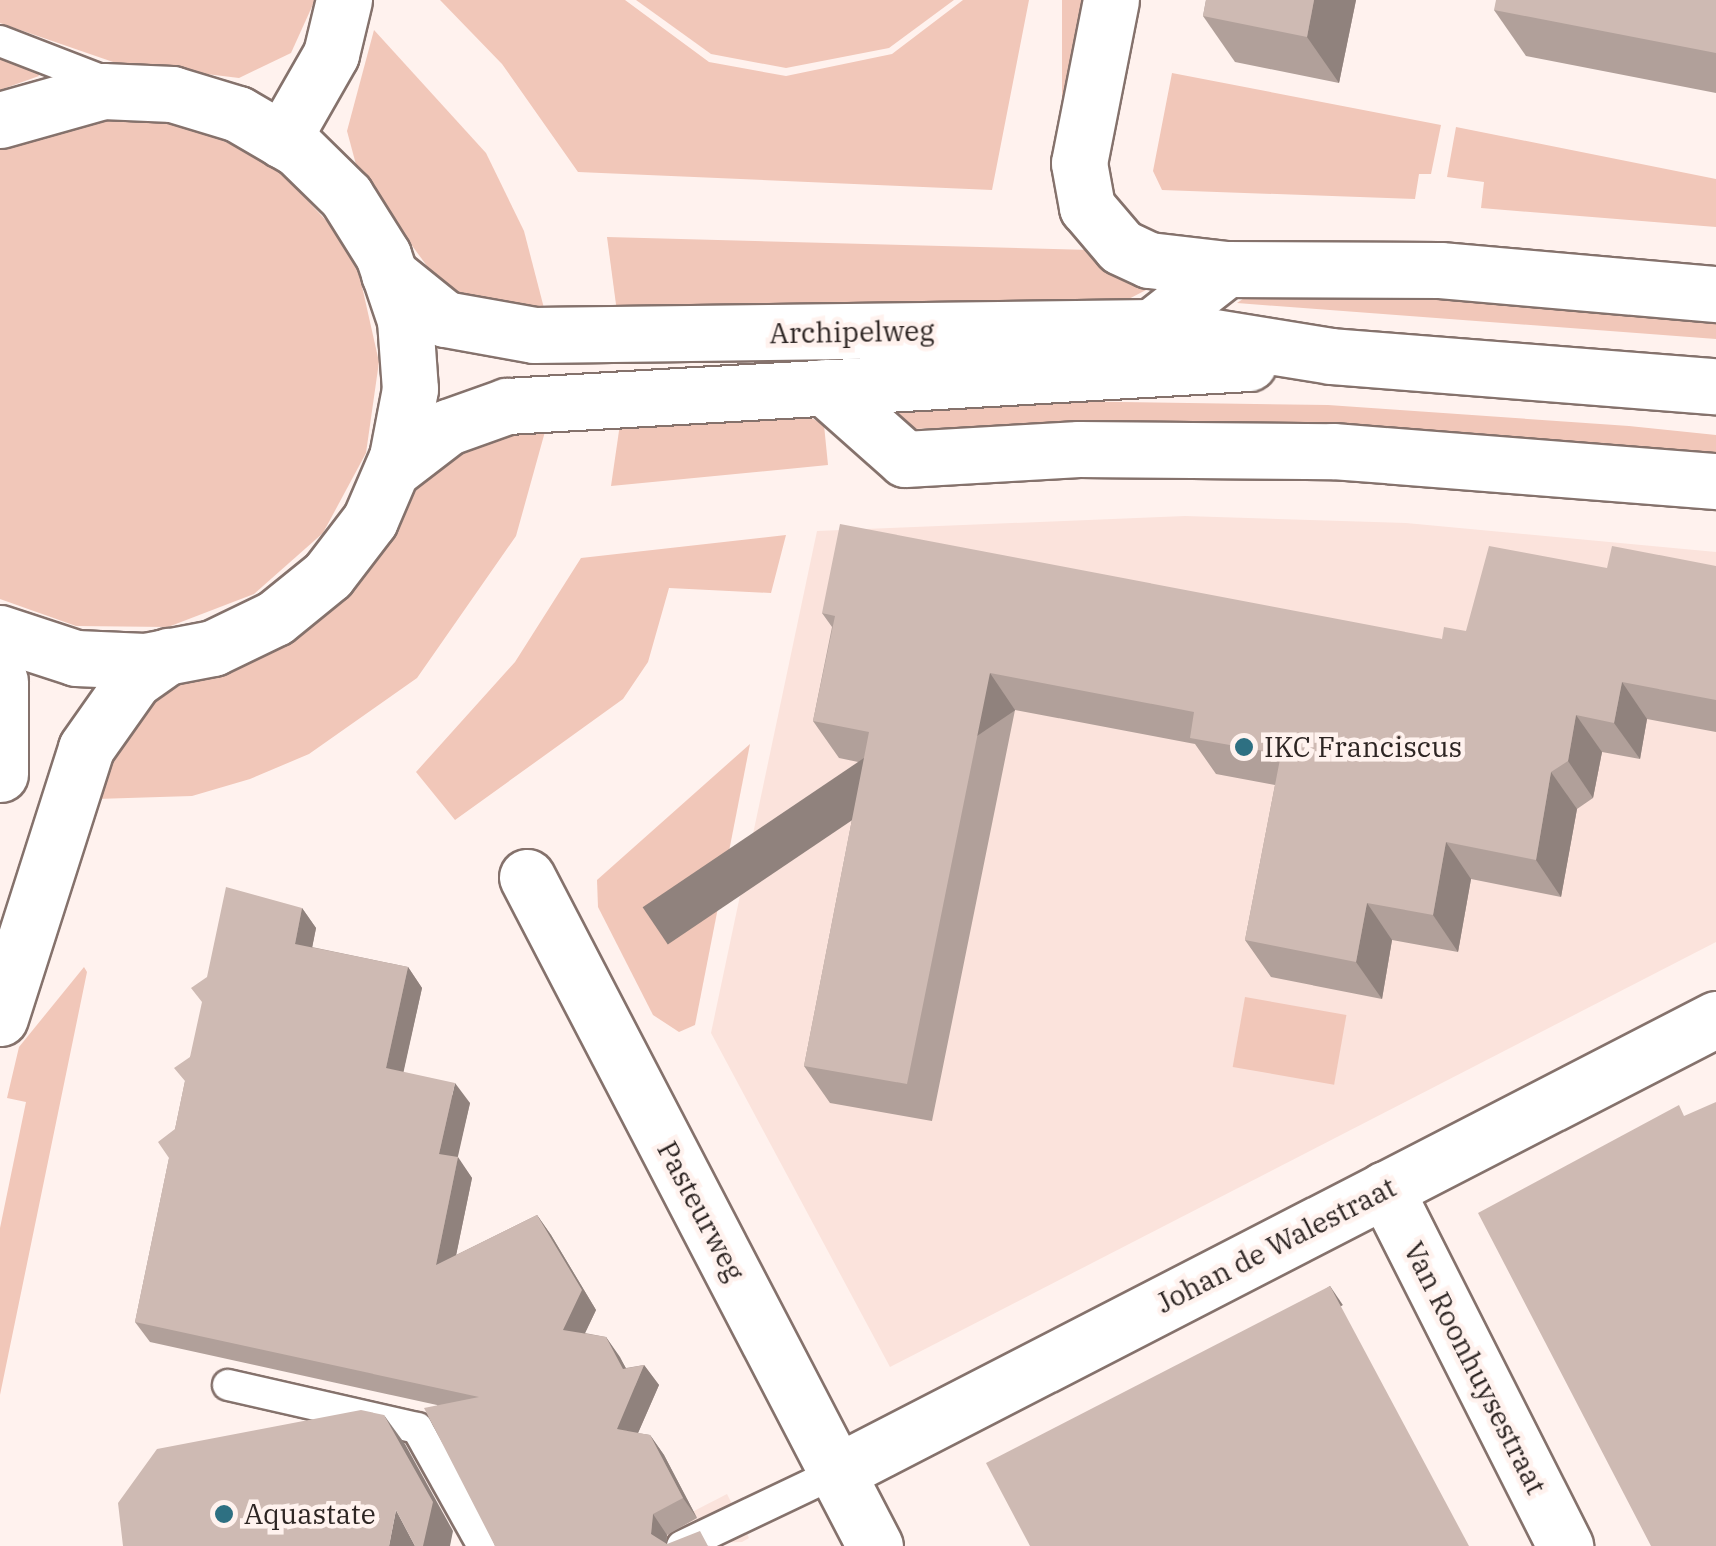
<!DOCTYPE html>
<style>
body{margin:0}
#map{position:relative;width:1716px;height:1546px;overflow:hidden;background:#fff2ee;font-family:"IBM Plex Serif",serif}
div>[style]{position:absolute}
[style*='--x']{left:calc(var(--x)*1px);top:calc(var(--y)*1px);width:calc(var(--w)*1px);rotate:calc(var(--a)*1deg)}
.built>*{inset:0;background:#fbe3dc}
.green>*{inset:0;background:#f1c7b9;transform-origin:0 0}
.roads{filter:drop-shadow(2px 0 #85726c) drop-shadow(-2px 0 #85726c) drop-shadow(0 2px #85726c) drop-shadow(0 -2px #85726c)}
.service>*{height:30px;margin:-15px;padding:0 15px;transform-origin:15px;border-radius:15px;background:#fff}
.minor>*{height:55px;margin:-27.5px;padding:0 27.5px;transform-origin:27.5px;border-radius:27.5px;background:#fff}
.secondary>*{height:55px;margin:-27.5px;padding:0 27.5px;transform-origin:27.5px;border-radius:27.5px;background:#fff}
.wall>*{inset:0;background:#b1a09a}
.shaded-wall>*{inset:0;background:#90827d;transform-origin:0 0}
.building>*{inset:0;background:#cebab3}
.dots>*{width:28px;height:28px;translate:-50% -50%;box-sizing:border-box;border:5px solid #fff2ee;border-radius:50%}
span{translate:-50% -50%;white-space:nowrap;text-align:center;line-height:1.15;-webkit-text-stroke:9px #fff2ee;paint-order:stroke}
.street-label{font-size:28px;color:#2d2523}
.poi-label{font-size:28px;color:#2d2523}
.left{translate:0 -50%;text-align:left}
</style>
<div id="map">
<div class="built">
<i style="clip-path:polygon(1185px 516px,1406px 523px,1716px 552px,1716px 942px,890px 1367px,711px 1033px,817px 531px)"></i>
<i style="clip-path:polygon(727px 1494px,749px 1538px,742px 1542px,626px 1546px)"></i>
</div>
<div class="green">
<i style="clip-path:polygon(0 0,315px 0,291px 53px,239px 78px,116px 63px,0 23px)"></i>
<i style="clip-path:polygon(440px 0,625px 0,709px 62px,786px 76px,892px 54px,963px 0,1029px 0,992px 190px,578px 172px,502px 64px)"></i>
<i style="clip-path:polygon(636px 0,954px 0,889px 48px,786px 68px,711px 54px)"></i>
<i style="left:1062px;top:0;width:26px;height:193px"></i>
<i style="clip-path:polygon(374px 30px,486px 153px,524px 231px,545px 312px,461px 297px,438px 281px,358px 172px,347px 131px)"></i>
<i style="clip-path:polygon(0 56px,36px 70px,39px 76px,0 90px)"></i>
<i style="clip-path:polygon(1172px 73px,1441px 125px,1431px 174px,1419px 174px,1415px 199px,1162px 190px,1153px 171px)"></i>
<i style="clip-path:polygon(100px 118px,192px 126px,274px 165px,337px 232px,359px 273px,379px 362px,366px 453px,323px 533px,254px 594px,168px 627px,76px 626px,0 599px,0 149px)"></i>
<i style="clip-path:polygon(1456px 127px,1716px 179px,1716px 227px,1481px 208px,1484px 182px,1447px 177px)"></i>
<i style="clip-path:polygon(607px 237px,1091px 250px,1146px 290px,1121px 303px,617px 312px)"></i>
<i style="clip-path:polygon(1250px 294px,1489px 296px,1716px 318px,1716px 339px,1237px 303px)"></i>
<i style="clip-path:polygon(1054px 401px,1328px 405px,1629px 426px,1716px 435px,1716px 457px,1054px 423px,913px 429px,891px 410px)"></i>
<i style="clip-path:polygon(806px 415px,824px 425px,828px 465px,611px 486px,620px 424px)"></i>
<i style="clip-path:polygon(546px 428px,516px 536px,417px 678px,309px 754px,250px 779px,192px 796px,96px 799px,107px 760px,143px 708px,189px 680px,428px 472px,476px 438px)"></i>
<i style="clip-path:polygon(786px 535px,771px 593px,669px 588px,648px 662px,623px 699px,455px 820px,416px 772px,515px 662px,581px 558px)"></i>
<i style="clip-path:polygon(750px 744px,695px 1025px,679px 1032px,653px 1015px,598px 907px,597px 880px)"></i>
<i style="clip-path:polygon(84px 967px,87px 972px,0 1395px,0 1228px,26px 1102px,7px 1098px,19px 1047px)"></i>
<i style="left:1245px;top:997px;width:103px;height:71px;rotate:10deg"></i>
</div>
<div class="roads">
<div class="service">
<i style="--x:0;--y:41;--w:122;--a:21.1"></i>
<i style="--x:228;--y:1385;--w:194;--a:12.8"></i>
<i style="--x:417;--y:1428;--w:135;--a:60.8"></i>
<i style="--x:682;--y:1546;--w:172;--a:-25.5"></i>
</div>
<div class="minor">
<i style="--x:1111;--y:0;--w:166;--a:101.1"></i>
<i style="--x:1079;--y:163;--w:45;--a:79.7"></i>
<i style="--x:1087;--y:207;--w:52;--a:49.6"></i>
<i style="--x:1121;--y:247;--w:31;--a:25"></i>
<i style="--x:1149;--y:260;--w:78;--a:6.7"></i>
<i style="--x:1226;--y:269;--w:214;--a:0.3"></i>
<i style="--x:1440;--y:270;--w:277;--a:5"></i>
<i style="--x:282;--y:140;--w:99;--a:-60.3"></i>
<i style="--x:331;--y:54;--w:56;--a:-76.5"></i>
<i style="--x:905;--y:459;--w:174;--a:-3.3"></i>
<i style="--x:1079;--y:449;--w:254;--a:0.5"></i>
<i style="--x:1333;--y:451;--w:384;--a:4.5"></i>
<i style="--x:527;--y:877;--w:754;--a:62.52"></i>
<i style="--x:1385;--y:1189;--w:400;--a:63.2"></i>
<i style="--x:837;--y:1472;--w:989;--a:-27.26"></i>
</div>
<div class="secondary">
<i style="--x:0;--y:120;--w:107;--a:-15.7"></i>
<i style="--x:103;--y:91;--w:69;--a:2.5"></i>
<i style="--x:172;--y:94;--w:69;--a:16.9"></i>
<i style="--x:238;--y:114;--w:69;--a:30.3"></i>
<i style="--x:298;--y:149;--w:67;--a:44.4"></i>
<i style="--x:346;--y:196;--w:70;--a:57.9"></i>
<i style="--x:383;--y:255;--w:69;--a:71.3"></i>
<i style="--x:405;--y:320;--w:69;--a:85.9"></i>
<i style="--x:410;--y:389;--w:69;--a:100.8"></i>
<i style="--x:397;--y:457;--w:69;--a:113.2"></i>
<i style="--x:370;--y:520;--w:69;--a:127.4"></i>
<i style="--x:328;--y:575;--w:68;--a:140.9"></i>
<i style="--x:275;--y:618;--w:69;--a:154.2"></i>
<i style="--x:213;--y:648;--w:69;--a:169.2"></i>
<i style="--x:145;--y:661;--w:69;--a:-177.5"></i>
<i style="--x:76;--y:658;--w:80;--a:-161.8"></i>
<i style="--x:389;--y:274;--w:72;--a:38.8"></i>
<i style="--x:445;--y:319;--w:90;--a:10.2"></i>
<i style="--x:534;--y:335;--w:618;--a:-0.74"></i>
<i style="--x:1152;--y:327;--w:181;--a:9.2"></i>
<i style="--x:1331;--y:356;--w:386;--a:4.5"></i>
<i style="--x:1152;--y:327;--w:94;--a:-38.1"></i>
<i style="--x:824;--y:387;--w:108;--a:41.6"></i>
<i style="--x:392;--y:470;--w:71;--a:-37.5"></i>
<i style="--x:448;--y:427;--w:63;--a:-19.6"></i>
<i style="--x:507;--y:406;--w:743;--a:-3.32"></i>
<i style="--x:0;--y:681;--w:93;--a:90"></i>
<i style="--x:0;--y:1018;--w:283;--a:-72.3"></i>
<i style="--x:86;--y:748;--w:83;--a:-54.8"></i>
<i style="--x:134;--y:680;--w:42;--a:-35.2"></i>
</div>
</div>
<div class="wall">
<i style="clip-path:polygon(1206px 0,1356px 0,1339px 83px,1235px 62px,1203px 16px)"></i>
<i style="clip-path:polygon(1716px 0,1716px 93px,1526px 56px,1494px 10px)"></i>
<i style="clip-path:polygon(1716px 566px,1716px 732px,1647px 719px,1640px 759px,1602px 752px,1593px 798px,1577px 809px,1561px 897px,1471px 879px,1458px 952px,1392px 940px,1382px 999px,1271px 977px,1245px 940px,1275px 785px,1216px 774px,1195px 744px,1015px 710px,932px 1121px,830px 1103px,804px 1066px,863px 763px,839px 758px,813px 721px,832px 627px,822px 613px,1442px 639px,1466px 631px,1607px 568px)"></i>
<i style="clip-path:polygon(302px 908px,316px 928px,312px 947px,408px 967px,422px 988px,403px 1072px,470px 1103px,457px 1157px,472px 1178px,456px 1255px,537px 1215px,551px 1235px,596px 1310px,585px 1333px,606px 1337px,626px 1368px,644px 1365px,659px 1385px,638px 1433px,650px 1435px,664px 1455px,697px 1518px,667px 1535px,666px 1544px,711px 1546px,495px 1546px,437px 1405px,150px 1342px,135px 1322px,190px 1057px)"></i>
</div>
<div class="shaded-wall">
<i style="clip-path:polygon(1314px 0,1356px 0,1339px 83px,1307px 37px)"></i>
<i style="left:990px;top:673px;width:45px;height:419px;rotate:56deg"></i>
<i style="clip-path:polygon(1622px 682px,1647px 719px,1640px 759px,1614px 723px)"></i>
<i style="clip-path:polygon(1576px 715px,1602px 752px,1593px 798px,1568px 761px)"></i>
<i style="clip-path:polygon(1551px 772px,1577px 809px,1561px 897px,1536px 860px)"></i>
<i style="clip-path:polygon(1446px 842px,1471px 879px,1458px 952px,1433px 915px)"></i>
<i style="clip-path:polygon(1367px 903px,1392px 940px,1382px 999px,1356px 962px)"></i>
<i style="clip-path:polygon(302px 908px,316px 928px,309px 964px,295px 944px)"></i>
<i style="clip-path:polygon(408px 967px,422px 988px,400px 1088px,386px 1068px)"></i>
<i style="clip-path:polygon(455px 1083px,470px 1103px,454px 1174px,439px 1154px)"></i>
<i style="clip-path:polygon(458px 1157px,472px 1178px,450px 1285px,436px 1265px)"></i>
<i style="clip-path:polygon(537px 1215px,551px 1235px,596px 1310px,577px 1350px,563px 1330px)"></i>
<i style="left:1330px;top:1286px;width:23px;height:295px;rotate:56deg"></i>
<i style="clip-path:polygon(606px 1337px,620px 1357px,635px 1386px,644px 1365px,659px 1385px,631px 1449px,617px 1429px)"></i>
<i style="clip-path:polygon(384px 1415px,405px 1444px,453px 1531px,450px 1546px,423px 1546px)"></i>
<i style="clip-path:polygon(650px 1435px,664px 1455px,697px 1518px,683px 1498px)"></i>
<i style="clip-path:polygon(396px 1510px,415px 1546px,389px 1546px)"></i>
<i style="clip-path:polygon(653px 1514px,667px 1535px,666px 1546px,651px 1534px)"></i>
</div>
<div class="building">
<i style="clip-path:polygon(1206px 0,1314px 0,1307px 37px,1203px 16px)"></i>
<i style="clip-path:polygon(1496px 0,1716px 0,1716px 53px,1494px 10px)"></i>
<i style="clip-path:polygon(840px 524px,1442px 639px,1444px 627px,1466px 631px,1489px 546px,1607px 568px,1612px 546px,1716px 566px,1716px 700px,1622px 682px,1614px 723px,1576px 715px,1568px 761px,1551px 772px,1536px 860px,1446px 842px,1433px 915px,1367px 903px,1356px 962px,1245px 940px,1281px 754px,1190px 738px,1194px 712px,990px 673px,907px 1084px,804px 1066px,869px 732px,813px 721px,835px 616px,822px 613px)"></i>
<i style="clip-path:polygon(226px 887px,302px 908px,295px 944px,408px 967px,386px 1068px,455px 1083px,439px 1154px,458px 1157px,436px 1265px,537px 1215px,582px 1290px,563px 1330px,606px 1337px,623px 1369px,644px 1365px,617px 1429px,650px 1435px,683px 1498px,653px 1514px,651px 1534px,667px 1544px,700px 1531px,708px 1546px,495px 1546px,424px 1408px,479px 1397px,135px 1322px,169px 1158px,158px 1142px,175px 1129px,185px 1081px,174px 1068px,190px 1057px,202px 1002px,191px 988px,207px 977px)"></i>
<i style="clip-path:polygon(1716px 1102px,1716px 1546px,1651px 1546px,1478px 1213px,1679px 1105px,1684px 1116px)"></i>
<i style="clip-path:polygon(1330px 1286px,1469px 1546px,1030px 1546px,986px 1463px)"></i>
<i style="clip-path:polygon(361px 1410px,384px 1415px,433px 1502px,423px 1546px,415px 1546px,396px 1510px,389px 1546px,123px 1546px,118px 1503px,157px 1449px)"></i>
</div>
<div class="dots">
<i style="left:1244px;top:747px;background:#2e7082"></i>
<i style="left:224px;top:1514px;background:#2e7082"></i>
</div>
<div class="street-label">
<span style="left:852px;top:332px;rotate:-1deg">Archipelweg</span>
<span style="left:701px;top:1211px;rotate:62deg">Pasteurweg</span>
<span style="left:1276px;top:1245px;rotate:-27deg">Johan de Walestraat</span>
<span style="left:1475px;top:1368px;rotate:63deg">Van Roonhuysestraat</span>
</div>
<div class="poi-label">
<span class="left" style="left:1264px;top:747px">IKC Franciscus</span>
<span class="left" style="left:244px;top:1514px">Aquastate</span>
</div>
</div>
